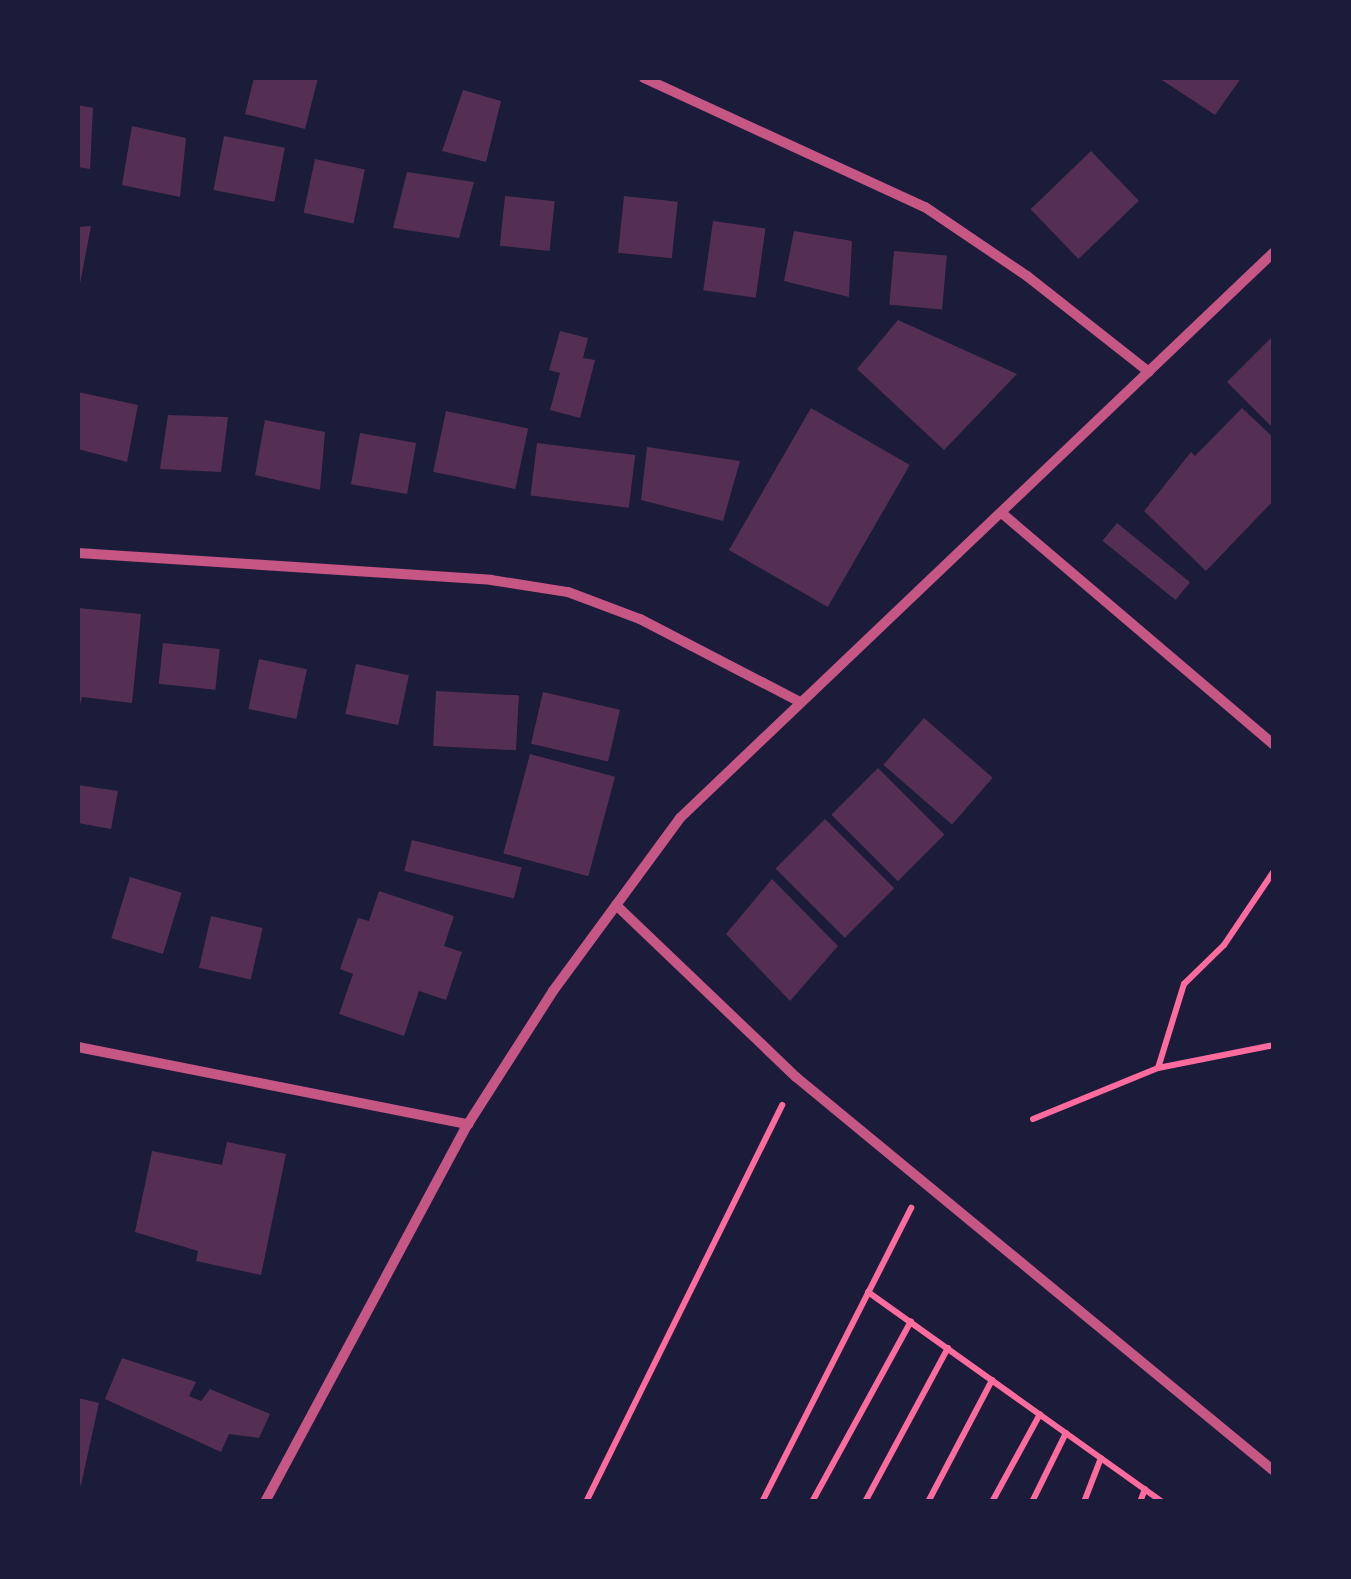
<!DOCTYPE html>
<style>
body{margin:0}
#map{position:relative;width:1351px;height:1579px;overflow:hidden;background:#1b1b3a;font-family:Commissioner,sans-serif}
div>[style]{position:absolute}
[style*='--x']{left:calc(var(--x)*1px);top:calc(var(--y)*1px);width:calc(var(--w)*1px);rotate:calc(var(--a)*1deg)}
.building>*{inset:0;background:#542f53;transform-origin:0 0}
.path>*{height:6px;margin:-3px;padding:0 3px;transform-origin:3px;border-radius:3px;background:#ff6b9d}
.minor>*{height:10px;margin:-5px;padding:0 5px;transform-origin:5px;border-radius:5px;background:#c65784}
span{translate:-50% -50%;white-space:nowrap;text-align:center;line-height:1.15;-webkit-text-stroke:10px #1b1b3a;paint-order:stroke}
.frame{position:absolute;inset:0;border:80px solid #1b1b3a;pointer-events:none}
</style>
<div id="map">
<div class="building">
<i style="clip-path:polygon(254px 78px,318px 78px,305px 129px,245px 114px)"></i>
<i style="clip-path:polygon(1159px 78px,1241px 78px,1215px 115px)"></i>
<i style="clip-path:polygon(463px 90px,501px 101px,486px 162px,442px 151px)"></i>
<i style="clip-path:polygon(78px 105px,93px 108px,90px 169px,78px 167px)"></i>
<i style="clip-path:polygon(132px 126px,186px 138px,180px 197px,122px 185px)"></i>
<i style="left:224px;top:136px;width:62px;height:55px;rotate:11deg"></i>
<i style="left:1091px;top:151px;width:69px;height:84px;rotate:46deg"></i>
<i style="left:315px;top:159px;width:51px;height:55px;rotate:12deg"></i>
<i style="clip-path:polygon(407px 172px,474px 182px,459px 238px,393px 228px)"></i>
<i style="left:505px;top:196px;width:50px;height:50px;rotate:6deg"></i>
<i style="left:624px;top:196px;width:54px;height:57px;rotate:6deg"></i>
<i style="left:713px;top:221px;width:53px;height:70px;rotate:8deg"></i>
<i style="clip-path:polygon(91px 226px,79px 289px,78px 289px,78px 227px)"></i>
<i style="clip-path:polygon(794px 231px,852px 241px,849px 297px,784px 281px)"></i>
<i style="left:894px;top:251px;width:53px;height:54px;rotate:5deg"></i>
<i style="clip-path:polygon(898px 320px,1017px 374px,944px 450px,857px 369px)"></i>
<i style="clip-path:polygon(560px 331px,588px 338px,583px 358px,595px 360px,580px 418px,550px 410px,560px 373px,549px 370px)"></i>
<i style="clip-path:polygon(1274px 335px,1274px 429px,1227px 382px)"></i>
<i style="clip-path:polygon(78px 392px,138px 405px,127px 462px,78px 449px)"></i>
<i style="left:811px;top:408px;width:114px;height:164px;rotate:30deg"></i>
<i style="clip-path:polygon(1242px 408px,1274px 438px,1274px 500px,1206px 571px,1144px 511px,1191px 452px,1195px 456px)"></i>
<i style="left:446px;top:411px;width:84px;height:62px;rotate:12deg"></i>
<i style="clip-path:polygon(168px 415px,228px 417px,221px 472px,160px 469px)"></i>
<i style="clip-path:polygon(265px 420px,325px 432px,320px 490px,255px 475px)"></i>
<i style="left:360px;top:433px;width:57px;height:52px;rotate:10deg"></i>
<i style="left:537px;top:443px;width:99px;height:53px;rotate:7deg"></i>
<i style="clip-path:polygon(647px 447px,740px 461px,723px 521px,641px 500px)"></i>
<i style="left:1117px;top:523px;width:94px;height:23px;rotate:39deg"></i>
<i style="clip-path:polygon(78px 608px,141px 614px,132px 703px,82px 697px,78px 712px)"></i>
<i style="left:163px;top:643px;width:57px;height:41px;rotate:6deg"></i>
<i style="left:259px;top:659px;width:49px;height:51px;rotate:12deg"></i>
<i style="left:356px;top:664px;width:54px;height:51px;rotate:12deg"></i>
<i style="left:436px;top:691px;width:83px;height:55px;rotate:3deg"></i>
<i style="left:543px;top:692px;width:79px;height:53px;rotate:13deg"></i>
<i style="left:924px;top:718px;width:91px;height:62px;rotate:41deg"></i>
<i style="left:530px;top:754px;width:88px;height:103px;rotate:15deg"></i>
<i style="left:878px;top:768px;width:94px;height:66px;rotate:45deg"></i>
<i style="clip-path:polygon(78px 785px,118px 791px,111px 829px,78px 823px)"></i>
<i style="left:825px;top:819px;width:98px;height:70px;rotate:45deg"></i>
<i style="left:412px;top:840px;width:113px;height:32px;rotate:14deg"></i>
<i style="left:130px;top:877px;width:54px;height:64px;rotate:17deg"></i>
<i style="clip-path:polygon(772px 879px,838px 946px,790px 1001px,726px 934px)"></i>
<i style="clip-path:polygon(379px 891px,454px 916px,444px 946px,462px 952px,446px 1000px,419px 991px,404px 1036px,339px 1014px,353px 974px,340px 969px,358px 918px,369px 921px)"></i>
<i style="left:211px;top:916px;width:53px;height:53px;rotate:13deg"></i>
<i style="clip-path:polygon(227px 1142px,286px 1154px,261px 1275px,196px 1261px,198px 1251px,135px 1232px,152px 1151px,222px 1165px)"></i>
<i style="clip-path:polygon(122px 1358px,196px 1382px,189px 1396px,201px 1401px,210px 1389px,270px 1414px,259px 1438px,229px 1434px,221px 1452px,105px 1399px)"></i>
<i style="clip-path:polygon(78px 1398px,99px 1403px,81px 1485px,78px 1484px)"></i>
</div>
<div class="path">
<i style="--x:1158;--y:1068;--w:88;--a:-72.8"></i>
<i style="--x:1184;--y:984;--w:56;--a:-44.3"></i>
<i style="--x:1224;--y:945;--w:89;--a:-56"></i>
<i style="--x:1033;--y:1119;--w:135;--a:-22.2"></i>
<i style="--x:1158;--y:1068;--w:118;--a:-11.2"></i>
<i style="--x:868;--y:1292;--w:361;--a:35.5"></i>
<i style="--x:586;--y:1502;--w:443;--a:-63.7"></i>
<i style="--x:762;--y:1502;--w:330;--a:-63.1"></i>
<i style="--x:812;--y:1502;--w:206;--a:-61.3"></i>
<i style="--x:865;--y:1502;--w:175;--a:-61.7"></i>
<i style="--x:928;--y:1502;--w:138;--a:-62.3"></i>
<i style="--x:992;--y:1502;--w:100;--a:-61.4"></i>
<i style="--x:1032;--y:1502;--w:77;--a:-63.8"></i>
<i style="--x:1084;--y:1502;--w:47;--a:-68.9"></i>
<i style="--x:1140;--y:1502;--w:14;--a:-69"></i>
</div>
<div class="minor">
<i style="--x:644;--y:78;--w:309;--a:24.7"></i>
<i style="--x:925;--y:207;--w:123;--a:34.1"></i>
<i style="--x:1027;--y:276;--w:155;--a:38.2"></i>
<i style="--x:1004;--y:515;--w:355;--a:40.4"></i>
<i style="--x:78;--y:553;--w:414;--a:3.7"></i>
<i style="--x:491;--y:580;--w:78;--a:8.9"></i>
<i style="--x:568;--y:592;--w:77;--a:20.6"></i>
<i style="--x:640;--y:619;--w:180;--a:27.4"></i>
<i style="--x:616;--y:905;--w:249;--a:43.7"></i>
<i style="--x:796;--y:1077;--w:619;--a:39.5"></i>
<i style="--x:78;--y:1047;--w:398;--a:11.2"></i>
<i style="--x:265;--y:1502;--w:429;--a:-61.8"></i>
<i style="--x:468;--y:1124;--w:158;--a:-57.4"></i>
<i style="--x:553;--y:991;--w:215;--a:-53.7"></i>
<i style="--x:680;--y:818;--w:820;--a:-43.62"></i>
</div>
<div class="frame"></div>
</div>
